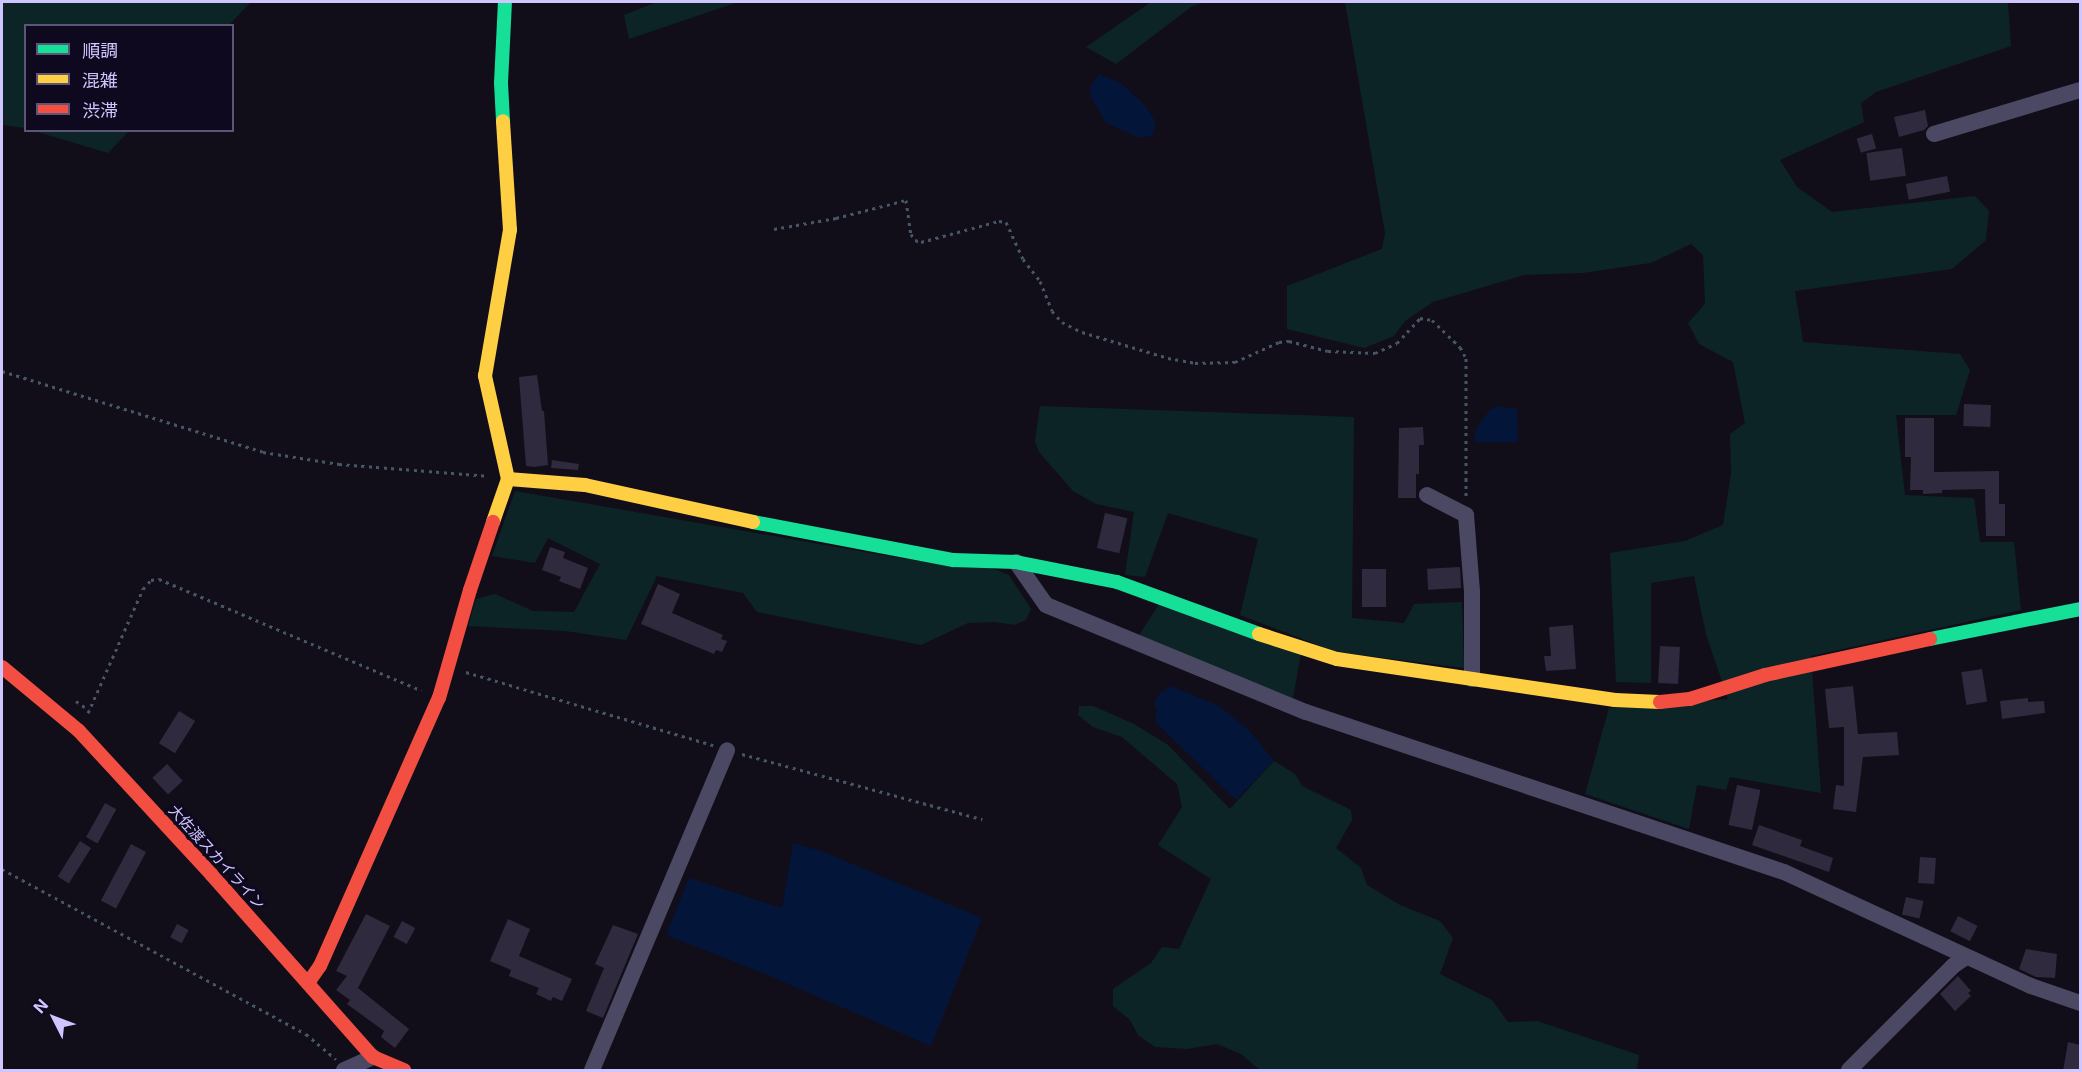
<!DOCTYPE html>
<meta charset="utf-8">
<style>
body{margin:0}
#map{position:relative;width:2082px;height:1072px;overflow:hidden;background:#110e19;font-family:Inter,"Noto Sans JP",sans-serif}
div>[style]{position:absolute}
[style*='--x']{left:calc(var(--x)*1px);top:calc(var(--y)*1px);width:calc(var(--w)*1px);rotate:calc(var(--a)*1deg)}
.green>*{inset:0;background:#0d2426}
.water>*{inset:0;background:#04153a}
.building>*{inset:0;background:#2f2a3d;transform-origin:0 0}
.path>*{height:3px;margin-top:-1.5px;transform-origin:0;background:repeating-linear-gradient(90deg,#465666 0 3px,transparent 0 7.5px)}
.street>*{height:16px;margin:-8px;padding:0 8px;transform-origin:8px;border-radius:8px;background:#4a4863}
.fast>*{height:14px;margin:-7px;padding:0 7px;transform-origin:7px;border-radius:7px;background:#16e098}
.slow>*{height:14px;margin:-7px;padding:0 7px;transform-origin:7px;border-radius:7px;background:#ffcf43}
.jam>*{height:14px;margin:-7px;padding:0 7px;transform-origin:7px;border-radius:7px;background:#f24e42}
span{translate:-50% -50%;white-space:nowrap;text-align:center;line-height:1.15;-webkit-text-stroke:6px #0e091e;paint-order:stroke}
.street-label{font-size:15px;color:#cfc6ff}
.frame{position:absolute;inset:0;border:3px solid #cfc6ff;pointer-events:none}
.legend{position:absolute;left:24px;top:24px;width:210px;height:108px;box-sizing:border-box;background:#0e091e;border:2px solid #5b5578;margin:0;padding:8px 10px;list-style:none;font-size:18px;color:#cfc6ff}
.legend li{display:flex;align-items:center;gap:12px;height:30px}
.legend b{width:30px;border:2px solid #5b5578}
.north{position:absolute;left:24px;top:988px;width:60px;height:60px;-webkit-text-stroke:4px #0e091e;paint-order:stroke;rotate:312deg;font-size:16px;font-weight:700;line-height:24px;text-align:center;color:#cfc6ff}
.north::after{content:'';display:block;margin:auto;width:21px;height:27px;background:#cfc6ff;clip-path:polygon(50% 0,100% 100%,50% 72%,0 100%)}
</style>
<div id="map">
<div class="green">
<i style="clip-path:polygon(2px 2px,251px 2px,229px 25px,26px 26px,25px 128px,2px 125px)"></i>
<i style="clip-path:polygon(657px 2px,738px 2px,629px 39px,624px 15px)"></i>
<i style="clip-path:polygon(1151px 2px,1204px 2px,1191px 7px,1116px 64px,1086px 47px)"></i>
<i style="clip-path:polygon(1345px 2px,2008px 2px,2011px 46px,1876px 92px,1861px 103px,1864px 122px,1780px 160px,1797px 187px,1832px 212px,1975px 196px,1989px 211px,1986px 240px,1952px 269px,1795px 291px,1803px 342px,1960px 354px,1970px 370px,1956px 415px,1896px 415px,1905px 495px,1974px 498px,1980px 542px,2014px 542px,2021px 610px,1811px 656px,1821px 793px,1730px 777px,1726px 790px,1697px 785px,1689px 829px,1585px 794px,1609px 708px,1728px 699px,1706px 634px,1694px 576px,1651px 583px,1651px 683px,1616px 682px,1610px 553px,1685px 541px,1723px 525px,1731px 473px,1730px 434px,1745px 423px,1733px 362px,1699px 344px,1688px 323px,1705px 304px,1703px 255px,1691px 244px,1651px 263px,1582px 273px,1524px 275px,1433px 302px,1405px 321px,1394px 336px,1364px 348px,1287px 329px,1287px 286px,1382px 249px,1385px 233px)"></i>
<i style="clip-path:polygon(34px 131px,129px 130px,129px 131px,108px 153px)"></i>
<i style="clip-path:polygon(1040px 406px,1354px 417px,1352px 618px,1404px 623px,1414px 604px,1462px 602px,1464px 668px,1336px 652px,1240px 615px,1258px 539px,1168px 513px,1145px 577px,1125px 575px,1134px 512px,1096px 504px,1073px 491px,1039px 452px,1035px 441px)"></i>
<i style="clip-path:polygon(515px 491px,911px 560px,991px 568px,1009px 575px,1031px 609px,1026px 620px,1014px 625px,995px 622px,968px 623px,921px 645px,757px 612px,743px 593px,657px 576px,626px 640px,565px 631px,468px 626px,476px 599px,495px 594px,533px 611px,574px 612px,600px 564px,548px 538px,535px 563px,492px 556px)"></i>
<i style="clip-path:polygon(1159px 604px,1301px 654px,1293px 698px,1138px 637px)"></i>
<i style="clip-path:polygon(1079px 706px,1093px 706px,1134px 724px,1168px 745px,1230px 809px,1274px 761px,1295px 774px,1302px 786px,1351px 810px,1352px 820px,1336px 848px,1361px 868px,1367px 885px,1400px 905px,1440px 921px,1453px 938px,1440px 974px,1492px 1000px,1508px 1022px,1537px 1021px,1639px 1055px,1637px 1070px,1260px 1070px,1241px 1054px,1217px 1044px,1187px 1049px,1155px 1047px,1138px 1035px,1130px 1020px,1113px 1006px,1113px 989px,1151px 963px,1162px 947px,1179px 949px,1211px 879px,1158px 845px,1182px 807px,1177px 784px,1122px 737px,1093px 727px,1078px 715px)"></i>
</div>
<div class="water">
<i style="clip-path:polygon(1099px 74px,1121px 83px,1146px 106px,1156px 123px,1152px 136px,1140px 138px,1106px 123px,1091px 97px,1090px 88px)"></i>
<i style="clip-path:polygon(1496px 406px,1517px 409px,1518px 442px,1476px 442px,1474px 440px,1477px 427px,1488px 412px)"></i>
<i style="clip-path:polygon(1171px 686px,1217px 705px,1247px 728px,1274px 761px,1236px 800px,1155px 722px,1157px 712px,1154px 703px,1160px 693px)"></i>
<i style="clip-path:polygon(793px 843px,821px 851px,982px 918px,931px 1046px,763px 973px,666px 935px,689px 878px,782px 908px)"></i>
</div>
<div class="building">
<i style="clip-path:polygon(1925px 110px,1928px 126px,1924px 130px,1899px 137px,1894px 117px)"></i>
<i style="left:1872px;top:134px;width:15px;height:16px;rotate:74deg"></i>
<i style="left:1902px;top:148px;width:28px;height:36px;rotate:82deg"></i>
<i style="left:1947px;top:176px;width:16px;height:42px;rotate:79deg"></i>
<i style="clip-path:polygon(537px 375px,542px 411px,544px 411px,548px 465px,534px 467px,526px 466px,519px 377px)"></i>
<i style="left:1964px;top:404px;width:27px;height:22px;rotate:2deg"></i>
<i style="clip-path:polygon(1905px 418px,1934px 418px,1934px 472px,1999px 471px,1999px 504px,2005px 504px,2005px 536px,1986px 536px,1985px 489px,1942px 490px,1942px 493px,1923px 494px,1923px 490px,1910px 490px,1911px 457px,1905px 457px)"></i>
<i style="clip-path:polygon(1423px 427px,1424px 445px,1419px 445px,1419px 474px,1416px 474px,1416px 498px,1398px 498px,1399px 428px)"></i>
<i style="clip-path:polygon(552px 460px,579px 464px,578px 470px,551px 468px)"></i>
<i style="left:1105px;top:513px;width:23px;height:36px;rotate:13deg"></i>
<i style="clip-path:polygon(550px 547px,565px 552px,563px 558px,588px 568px,580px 589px,559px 581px,561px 577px,542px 570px)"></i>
<i style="left:1460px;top:567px;width:21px;height:33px;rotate:87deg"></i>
<i style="left:1386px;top:569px;width:38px;height:24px;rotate:90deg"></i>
<i style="clip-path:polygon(658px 584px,680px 594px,672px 613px,723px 635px,721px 639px,727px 641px,722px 652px,716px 650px,714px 654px,641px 624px)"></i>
<i style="clip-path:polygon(1573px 625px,1576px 669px,1546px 671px,1544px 656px,1551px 656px,1549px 627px)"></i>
<i style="left:1660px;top:646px;width:20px;height:37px;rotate:3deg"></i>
<i style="left:1982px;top:669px;width:33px;height:21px;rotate:81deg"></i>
<i style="clip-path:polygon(1853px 686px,1858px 734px,1897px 732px,1899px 755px,1863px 757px,1856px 812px,1833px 809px,1836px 785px,1844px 786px,1844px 727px,1829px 728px,1825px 689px)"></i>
<i style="clip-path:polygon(2028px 698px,2028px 702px,2044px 701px,2045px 713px,2002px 719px,2000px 701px)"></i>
<i style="left:179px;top:711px;width:19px;height:38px;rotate:32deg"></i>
<i style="left:167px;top:764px;width:23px;height:20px;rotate:47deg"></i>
<i style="left:1737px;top:785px;width:24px;height:41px;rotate:12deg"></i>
<i style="left:105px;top:803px;width:13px;height:39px;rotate:29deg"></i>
<i style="clip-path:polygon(1759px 825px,1802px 840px,1800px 846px,1833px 858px,1829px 872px,1752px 845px)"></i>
<i style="left:80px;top:841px;width:13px;height:42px;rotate:32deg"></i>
<i style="left:131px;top:844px;width:17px;height:64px;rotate:28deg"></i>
<i style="left:1920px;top:857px;width:16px;height:26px;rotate:4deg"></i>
<i style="left:1906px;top:897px;width:18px;height:18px;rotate:13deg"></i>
<i style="clip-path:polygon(366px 914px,390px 926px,358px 988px,409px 1029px,395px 1048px,381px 1037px,384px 1031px,347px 1004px,350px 1000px,336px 990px,347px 976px,336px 971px)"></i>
<i style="left:1958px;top:916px;width:22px;height:17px;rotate:27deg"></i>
<i style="clip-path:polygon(508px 919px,530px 929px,519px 956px,572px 979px,562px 1001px,553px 997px,551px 1001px,536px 994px,539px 988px,509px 976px,511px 970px,490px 961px)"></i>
<i style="left:402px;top:921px;width:15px;height:18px;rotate:28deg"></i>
<i style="left:177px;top:924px;width:13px;height:15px;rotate:27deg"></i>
<i style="clip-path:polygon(613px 925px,638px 934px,603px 1018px,586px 1011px,604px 968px,595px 964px)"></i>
<i style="clip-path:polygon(2026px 949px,2057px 954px,2055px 978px,2036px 977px,2019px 969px)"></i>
<i style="clip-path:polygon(1958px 976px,1971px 991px,1968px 993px,1971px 996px,1955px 1011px,1940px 994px)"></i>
<i style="clip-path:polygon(2068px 1042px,2080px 1045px,2079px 1071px,2063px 1071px)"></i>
</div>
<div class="path">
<i style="--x:774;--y:229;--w:63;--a:-10.1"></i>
<i style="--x:836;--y:218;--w:72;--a:-14.4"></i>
<i style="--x:906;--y:200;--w:34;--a:82"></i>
<i style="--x:911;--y:234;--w:7;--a:56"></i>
<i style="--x:915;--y:240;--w:6;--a:18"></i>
<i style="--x:921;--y:242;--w:81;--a:-15.1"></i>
<i style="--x:999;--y:221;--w:7;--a:8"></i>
<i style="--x:1006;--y:222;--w:41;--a:65.3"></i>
<i style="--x:1023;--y:259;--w:28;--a:52"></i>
<i style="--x:1040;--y:281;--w:32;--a:68"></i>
<i style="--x:1052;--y:311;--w:15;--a:48"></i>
<i style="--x:1062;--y:322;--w:22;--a:27"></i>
<i style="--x:1082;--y:332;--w:90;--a:16.8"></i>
<i style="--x:1168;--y:358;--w:27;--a:10"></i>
<i style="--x:1195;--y:363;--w:40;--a:-1.4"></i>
<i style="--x:1235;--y:362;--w:48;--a:-24.4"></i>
<i style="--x:1279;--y:342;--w:10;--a:-6"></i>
<i style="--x:1289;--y:341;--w:40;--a:14.4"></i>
<i style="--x:1328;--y:351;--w:47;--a:2.4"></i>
<i style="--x:1375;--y:353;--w:24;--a:-24"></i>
<i style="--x:1397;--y:343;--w:34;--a:-47"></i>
<i style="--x:1420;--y:318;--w:12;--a:9"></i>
<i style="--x:1432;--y:320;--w:39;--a:44"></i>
<i style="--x:1460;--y:347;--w:13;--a:61"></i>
<i style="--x:1466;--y:358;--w:140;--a:90"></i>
<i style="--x:2;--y:371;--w:273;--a:17.2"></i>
<i style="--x:263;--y:452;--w:77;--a:9"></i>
<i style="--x:339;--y:464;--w:148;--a:4.6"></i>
<i style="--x:466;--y:672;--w:258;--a:16.5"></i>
<i style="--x:76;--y:701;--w:16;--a:35"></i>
<i style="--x:88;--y:713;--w:136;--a:-66.1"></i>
<i style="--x:143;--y:589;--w:12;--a:-48"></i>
<i style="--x:151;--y:580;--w:8;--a:-7"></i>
<i style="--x:159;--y:579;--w:285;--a:23"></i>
<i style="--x:742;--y:754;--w:249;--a:15.2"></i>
<i style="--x:2;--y:869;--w:346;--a:28.5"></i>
<i style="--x:306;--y:1034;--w:39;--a:40"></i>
</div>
<div class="street">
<i style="--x:1934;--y:134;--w:152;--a:-16.8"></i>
<i style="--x:1427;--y:495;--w:44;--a:27.1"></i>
<i style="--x:1466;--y:515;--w:77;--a:85.5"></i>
<i style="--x:1472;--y:592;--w:87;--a:90"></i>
<i style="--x:1016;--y:562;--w:52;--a:55.1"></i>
<i style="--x:1046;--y:605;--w:281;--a:22.4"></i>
<i style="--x:1306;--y:712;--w:504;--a:18.51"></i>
<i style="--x:1784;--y:872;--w:272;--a:24.8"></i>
<i style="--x:2031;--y:986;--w:52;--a:19.1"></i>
<i style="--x:344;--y:1070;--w:32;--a:-24"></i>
<i style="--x:592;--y:1070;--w:347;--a:-67.1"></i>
<i style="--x:1849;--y:1070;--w:147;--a:-45"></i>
<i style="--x:1953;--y:966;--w:16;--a:-35"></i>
</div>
<div class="fast">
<i style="--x:503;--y:121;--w:38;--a:-93"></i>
<i style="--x:501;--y:83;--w:81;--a:-87.2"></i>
<i style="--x:753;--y:522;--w:204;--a:10.8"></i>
<i style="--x:953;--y:560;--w:63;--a:1.8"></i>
<i style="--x:1016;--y:562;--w:103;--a:11.2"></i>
<i style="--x:1117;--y:582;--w:151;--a:20.1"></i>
<i style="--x:1930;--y:639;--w:153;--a:-11.3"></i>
</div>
<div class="slow">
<i style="--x:508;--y:479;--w:77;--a:4.5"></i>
<i style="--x:585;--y:485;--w:172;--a:12.4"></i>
<i style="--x:493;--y:522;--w:46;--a:-70.8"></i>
<i style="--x:508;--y:479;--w:106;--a:-102.6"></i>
<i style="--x:485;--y:376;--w:148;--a:-80.3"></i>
<i style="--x:510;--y:230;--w:109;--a:-93.7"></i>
<i style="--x:1259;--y:634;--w:82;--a:17.8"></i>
<i style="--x:1337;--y:659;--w:281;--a:8.4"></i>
<i style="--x:1615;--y:700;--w:45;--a:2.5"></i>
</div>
<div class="jam">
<i style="--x:2;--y:667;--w:100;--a:39.7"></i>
<i style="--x:79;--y:731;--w:195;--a:47.3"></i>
<i style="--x:211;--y:874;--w:244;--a:48.5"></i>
<i style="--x:373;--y:1057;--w:34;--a:23"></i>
<i style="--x:1660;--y:702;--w:30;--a:-6"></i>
<i style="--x:1690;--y:699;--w:79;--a:-17.7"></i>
<i style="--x:1765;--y:675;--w:169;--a:-12.3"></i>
<i style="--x:308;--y:983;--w:21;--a:-55"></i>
<i style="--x:320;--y:966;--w:293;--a:-66.1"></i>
<i style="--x:439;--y:698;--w:112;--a:-74"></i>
<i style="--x:470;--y:590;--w:72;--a:-71.3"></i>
</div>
<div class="street-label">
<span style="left:217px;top:857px;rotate:48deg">大佐渡スカイライン</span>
</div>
<div class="frame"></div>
<ul class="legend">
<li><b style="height:8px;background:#16e098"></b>順調</li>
<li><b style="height:8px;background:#ffcf43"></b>混雑</li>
<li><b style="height:8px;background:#f24e42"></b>渋滞</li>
</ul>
<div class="north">N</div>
</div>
